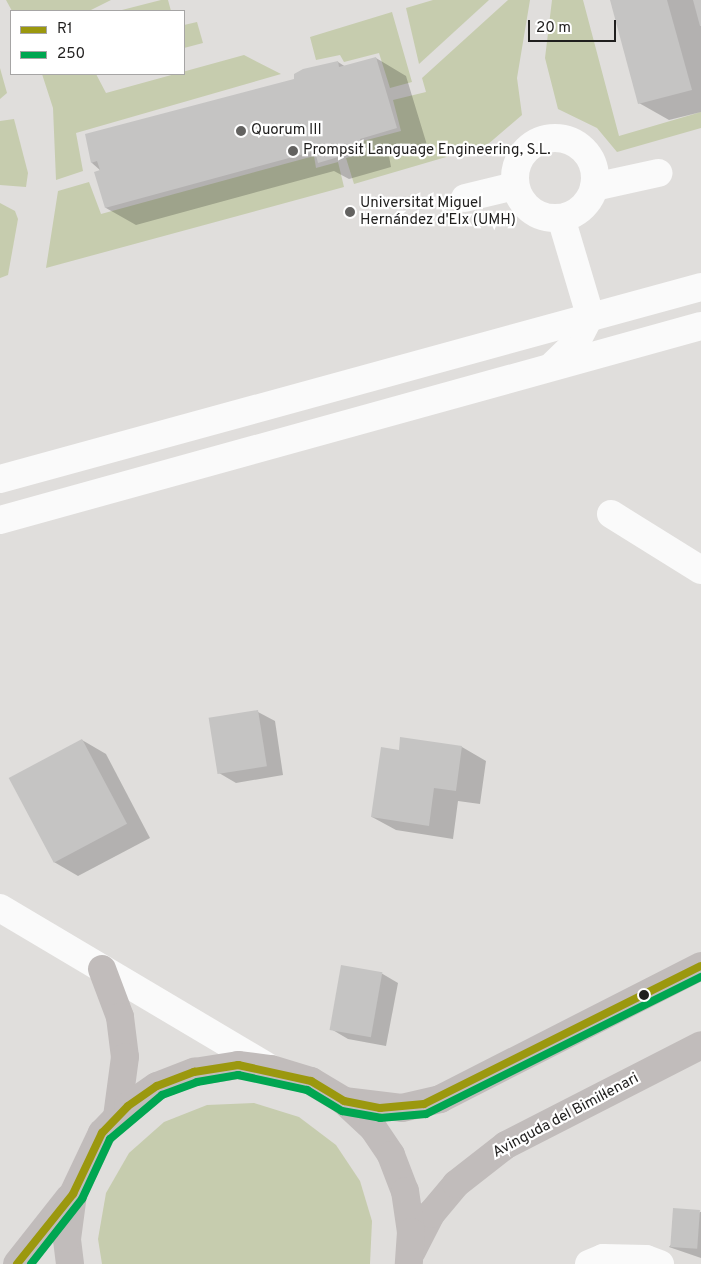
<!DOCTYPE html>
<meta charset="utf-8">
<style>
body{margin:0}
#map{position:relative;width:701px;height:1264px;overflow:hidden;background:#e0dedc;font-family:Overpass,sans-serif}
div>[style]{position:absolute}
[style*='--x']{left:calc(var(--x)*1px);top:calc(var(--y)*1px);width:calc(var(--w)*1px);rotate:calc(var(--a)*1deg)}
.green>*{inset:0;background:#c6ccae}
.shadow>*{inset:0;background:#0003}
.building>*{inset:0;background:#c5c4c3;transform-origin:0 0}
.minor>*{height:28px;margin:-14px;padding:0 14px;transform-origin:14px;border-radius:14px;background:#fafafa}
.minor>.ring{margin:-14px;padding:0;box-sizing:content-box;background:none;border:28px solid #fafafa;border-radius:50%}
.major>*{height:28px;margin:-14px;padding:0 14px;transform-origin:14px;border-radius:14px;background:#c1bcbb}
.bus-1>*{height:8px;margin:-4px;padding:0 4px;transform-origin:4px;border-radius:4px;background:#9b980e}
.bus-2>*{height:8px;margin:-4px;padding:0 4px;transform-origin:4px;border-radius:4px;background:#00a651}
.dots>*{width:14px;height:14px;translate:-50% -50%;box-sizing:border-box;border:2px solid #fff;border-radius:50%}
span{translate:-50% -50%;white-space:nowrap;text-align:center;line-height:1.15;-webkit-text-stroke:4.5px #fff;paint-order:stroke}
.poi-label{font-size:15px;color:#201f1e}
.left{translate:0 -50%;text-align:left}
.street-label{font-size:15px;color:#201f1e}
.legend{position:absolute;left:10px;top:10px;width:175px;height:65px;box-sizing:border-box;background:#fff;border:1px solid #a6a5a5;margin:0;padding:6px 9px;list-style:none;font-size:15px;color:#201f1e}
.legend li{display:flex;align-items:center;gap:10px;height:25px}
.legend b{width:25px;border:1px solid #a6a5a5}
.scale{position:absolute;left:528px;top:20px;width:88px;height:22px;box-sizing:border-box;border:2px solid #201f1e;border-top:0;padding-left:6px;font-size:15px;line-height:18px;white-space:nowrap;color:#201f1e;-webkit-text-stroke:4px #fff;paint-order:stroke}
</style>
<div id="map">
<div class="green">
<i style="clip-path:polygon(6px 0,111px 0,89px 11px,12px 11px)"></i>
<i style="clip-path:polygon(161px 0,168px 0,171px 11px,118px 11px)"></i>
<i style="clip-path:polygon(433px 0,489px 0,419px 64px,406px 8px)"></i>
<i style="clip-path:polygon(508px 0,530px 0,517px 78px,522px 115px,487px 145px,354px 184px,346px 158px,365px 153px,363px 141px,401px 131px,393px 100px,426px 92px,422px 78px)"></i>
<i style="clip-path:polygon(552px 0,583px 0,619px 136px,701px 112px,701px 128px,617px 152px,597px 128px,558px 109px,545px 58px)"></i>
<i style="clip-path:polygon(392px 12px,412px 82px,390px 88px,379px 53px,344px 62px,340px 55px,316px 60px,310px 37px)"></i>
<i style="clip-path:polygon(197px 22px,203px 43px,184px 48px,184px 25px)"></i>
<i style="clip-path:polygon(244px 55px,281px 74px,76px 133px,83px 171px,56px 180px,53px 108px,42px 74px,96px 74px,106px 93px)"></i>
<i style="clip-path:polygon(0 68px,7px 93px,0 99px)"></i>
<i style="clip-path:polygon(14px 119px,28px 173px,26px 187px,0 185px,0 121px)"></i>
<i style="clip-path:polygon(314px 156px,316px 168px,338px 162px,344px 187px,46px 268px,58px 191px,89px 182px,101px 214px)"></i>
<i style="clip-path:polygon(0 203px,15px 211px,18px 219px,8px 275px,0 278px)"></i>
<i style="clip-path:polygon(254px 1103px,299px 1117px,336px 1145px,360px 1181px,372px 1221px,370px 1264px,102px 1264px,98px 1239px,106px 1193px,129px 1153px,164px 1122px,207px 1105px)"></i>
</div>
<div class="shadow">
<i style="clip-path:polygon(611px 0,701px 0,701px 112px,669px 120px,639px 103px)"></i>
<i style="clip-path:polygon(376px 58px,406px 76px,427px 145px,389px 156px,391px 167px,349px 179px,334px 171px,136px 225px,106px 208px,101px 171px,92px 163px,87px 135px,296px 80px,338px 62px,346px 67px)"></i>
<i style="clip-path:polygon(258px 712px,275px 721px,283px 775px,236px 783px,219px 773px)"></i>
<i style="clip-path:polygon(82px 740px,106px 754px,150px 838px,78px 876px,54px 862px)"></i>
<i style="clip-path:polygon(462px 747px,486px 761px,480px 804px,458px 801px,453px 839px,396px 830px,372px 817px,400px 751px)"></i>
<i style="clip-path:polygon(381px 973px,398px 983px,386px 1046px,348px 1039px,331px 1029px)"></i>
<i style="clip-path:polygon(701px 1212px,701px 1258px,669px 1247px,700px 1212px)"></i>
</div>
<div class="building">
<i style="clip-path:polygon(610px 0,667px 0,692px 90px,638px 104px)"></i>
<i style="clip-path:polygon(693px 0,701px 0,701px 26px,700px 26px)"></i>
<i style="clip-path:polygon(376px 57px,397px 128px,360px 139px,362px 150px,318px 163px,315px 151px,105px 208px,94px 172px,100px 170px,97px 161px,91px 163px,85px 134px,294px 79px,294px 74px,303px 69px,338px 61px,339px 67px)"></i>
<i style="left:258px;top:710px;width:57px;height:50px;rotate:81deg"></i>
<i style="clip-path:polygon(400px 737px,462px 746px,456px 791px,434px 788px,429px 826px,371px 817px,381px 747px,399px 750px)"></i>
<i style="left:82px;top:739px;width:96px;height:83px;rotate:62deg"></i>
<i style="left:341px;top:965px;width:42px;height:66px;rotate:10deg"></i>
<i style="left:673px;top:1208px;width:27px;height:39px;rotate:4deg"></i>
</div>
<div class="minor">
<i class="ring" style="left:515px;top:138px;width:52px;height:52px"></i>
<i style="--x:594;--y:187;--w:66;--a:-12.3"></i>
<i style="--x:465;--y:198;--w:51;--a:-13.5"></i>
<i style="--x:552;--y:366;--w:33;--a:-44"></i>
<i style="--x:576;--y:343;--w:31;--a:-63"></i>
<i style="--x:590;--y:315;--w:101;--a:-106.6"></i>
<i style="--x:0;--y:479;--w:727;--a:-15.32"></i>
<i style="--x:611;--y:514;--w:106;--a:31.9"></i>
<i style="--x:0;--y:520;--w:727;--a:-15.47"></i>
<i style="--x:0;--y:908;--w:315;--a:30.7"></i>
<i style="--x:589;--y:1264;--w:15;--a:-23"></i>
<i style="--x:603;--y:1258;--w:43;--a:1.3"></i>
<i style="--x:646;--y:1259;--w:15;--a:20"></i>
</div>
<div class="major">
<i style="--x:102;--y:969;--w:51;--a:69.4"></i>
<i style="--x:120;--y:1017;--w:40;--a:82.9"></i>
<i style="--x:125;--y:1057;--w:61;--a:97.6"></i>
<i style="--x:344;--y:1101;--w:58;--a:6.9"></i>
<i style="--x:402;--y:1108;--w:39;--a:-13"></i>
<i style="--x:440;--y:1099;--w:293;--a:-27"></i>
<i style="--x:412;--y:1251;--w:42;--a:-62.8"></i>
<i style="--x:431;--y:1214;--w:39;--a:-50"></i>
<i style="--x:456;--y:1184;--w:63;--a:-38"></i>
<i style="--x:506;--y:1145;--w:219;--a:-27.1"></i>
<i style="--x:17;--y:1264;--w:85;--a:-51.7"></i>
<i style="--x:70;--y:1264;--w:25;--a:-97"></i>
<i style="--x:67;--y:1239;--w:45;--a:-82.4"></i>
<i style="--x:73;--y:1194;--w:68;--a:-64.6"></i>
<i style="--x:102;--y:1133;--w:37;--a:-46"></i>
<i style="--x:128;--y:1106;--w:35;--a:-35"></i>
<i style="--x:157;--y:1086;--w:40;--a:-21"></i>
<i style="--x:194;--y:1072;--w:45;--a:-9"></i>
<i style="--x:238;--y:1065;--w:33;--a:7"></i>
<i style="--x:271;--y:1069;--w:42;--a:16.7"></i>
<i style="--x:311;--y:1081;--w:39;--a:31"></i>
<i style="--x:344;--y:1101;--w:40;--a:43"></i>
<i style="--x:373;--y:1128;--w:32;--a:56"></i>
<i style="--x:391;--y:1155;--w:39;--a:69"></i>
<i style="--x:405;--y:1191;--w:41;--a:81.7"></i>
<i style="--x:411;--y:1232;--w:32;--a:94"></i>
</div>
<div class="bus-1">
<i style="--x:17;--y:1264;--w:90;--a:-51.3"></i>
<i style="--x:73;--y:1194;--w:68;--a:-64.6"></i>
<i style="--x:102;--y:1133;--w:37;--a:-46"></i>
<i style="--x:128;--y:1106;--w:35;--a:-35"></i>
<i style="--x:157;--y:1086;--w:40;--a:-21"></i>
<i style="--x:194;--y:1072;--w:45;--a:-9"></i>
<i style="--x:238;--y:1065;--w:75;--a:12.4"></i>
<i style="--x:311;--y:1081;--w:39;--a:31"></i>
<i style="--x:344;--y:1101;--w:37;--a:11"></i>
<i style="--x:380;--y:1108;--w:44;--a:-5.2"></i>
<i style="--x:424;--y:1104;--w:309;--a:-26.5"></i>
</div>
<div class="bus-2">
<i style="--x:31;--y:1264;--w:83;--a:-51.9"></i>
<i style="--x:82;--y:1199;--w:66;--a:-65"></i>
<i style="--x:110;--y:1139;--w:68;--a:-40.2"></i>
<i style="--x:162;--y:1095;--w:37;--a:-20"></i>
<i style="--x:197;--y:1082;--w:42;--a:-9.7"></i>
<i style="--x:238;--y:1075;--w:71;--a:12.3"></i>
<i style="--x:307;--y:1090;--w:41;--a:31"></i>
<i style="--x:342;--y:1111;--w:39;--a:10"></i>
<i style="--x:380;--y:1118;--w:46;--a:-5"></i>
<i style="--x:426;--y:1114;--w:307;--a:-26.5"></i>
</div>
<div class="dots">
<i style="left:241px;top:131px;background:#636260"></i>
<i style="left:293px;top:151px;background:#636260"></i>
<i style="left:350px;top:212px;background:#636260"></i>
<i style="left:644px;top:995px;background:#201f1e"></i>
</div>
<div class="poi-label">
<span class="left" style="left:251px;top:131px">Quorum III</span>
<span class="left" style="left:303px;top:151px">Prompsit Language Engineering, S.L.</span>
<span class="left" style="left:360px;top:212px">Universitat Miguel<br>Hernández d'Elx (UMH)</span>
</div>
<div class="street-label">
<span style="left:566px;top:1116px;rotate:-28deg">Avinguda del Bimil·lenari</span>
</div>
<ul class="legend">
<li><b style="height:6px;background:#9b980e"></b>R1</li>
<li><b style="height:6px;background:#00a651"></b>250</li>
</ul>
<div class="scale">20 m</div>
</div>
